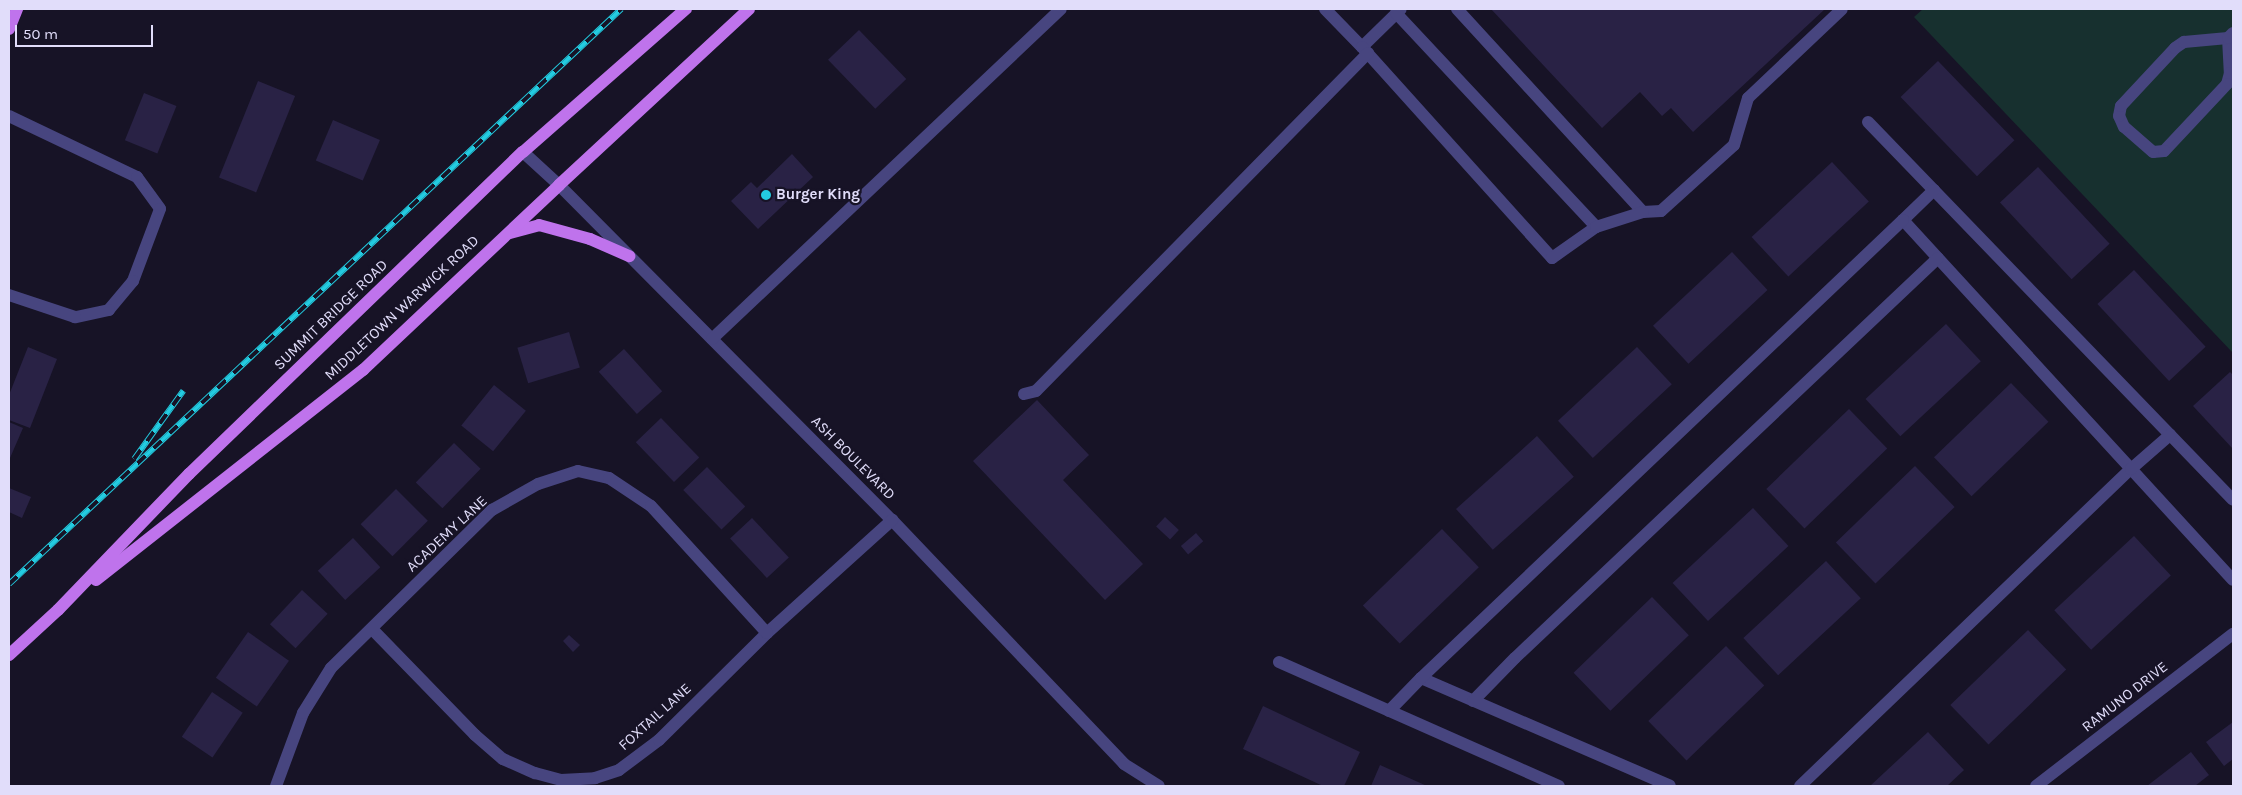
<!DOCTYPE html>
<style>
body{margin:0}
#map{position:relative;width:2242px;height:795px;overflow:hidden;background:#171326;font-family:Karla,sans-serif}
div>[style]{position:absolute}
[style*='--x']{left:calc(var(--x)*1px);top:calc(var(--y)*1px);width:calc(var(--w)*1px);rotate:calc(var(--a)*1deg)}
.green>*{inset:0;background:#17302f}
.building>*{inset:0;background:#292245;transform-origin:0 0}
.minor>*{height:12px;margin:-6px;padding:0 6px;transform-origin:6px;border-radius:6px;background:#47457f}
.major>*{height:12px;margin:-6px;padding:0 6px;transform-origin:6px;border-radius:6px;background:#bf73ec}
.rail>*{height:5.5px;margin-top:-2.75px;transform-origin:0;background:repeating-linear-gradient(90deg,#171326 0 11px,#23cce1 0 22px);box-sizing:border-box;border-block:1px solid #23cce1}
.dots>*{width:14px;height:14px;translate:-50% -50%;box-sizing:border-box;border:2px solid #171326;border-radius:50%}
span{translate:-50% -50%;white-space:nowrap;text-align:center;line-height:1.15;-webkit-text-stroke:4.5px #171326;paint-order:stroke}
.poi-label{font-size:15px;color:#e1ddfa;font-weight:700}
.left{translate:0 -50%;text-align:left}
.street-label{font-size:15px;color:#e1ddfa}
.frame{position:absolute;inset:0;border:10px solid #e1ddfa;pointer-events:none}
.scale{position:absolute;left:15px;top:25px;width:138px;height:22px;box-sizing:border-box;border:2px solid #e1ddfa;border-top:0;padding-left:6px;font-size:15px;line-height:18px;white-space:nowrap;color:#e1ddfa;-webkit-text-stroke:4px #171326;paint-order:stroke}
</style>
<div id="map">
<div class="green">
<i style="clip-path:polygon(1923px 9px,2233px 9px,2233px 353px,1914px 17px)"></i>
</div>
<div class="building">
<i style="clip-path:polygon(1491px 9px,1825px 9px,1693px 132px,1671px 108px,1662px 116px,1640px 92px,1602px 128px)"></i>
<i style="left:859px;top:30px;width:68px;height:43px;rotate:46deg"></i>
<i style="left:1938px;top:61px;width:110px;height:52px;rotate:46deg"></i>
<i style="left:258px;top:81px;width:40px;height:104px;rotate:22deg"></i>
<i style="left:144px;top:93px;width:35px;height:51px;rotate:22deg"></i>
<i style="left:333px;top:120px;width:51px;height:44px;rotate:23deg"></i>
<i style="clip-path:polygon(792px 154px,813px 177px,758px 229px,731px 201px,751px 182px,757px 188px)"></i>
<i style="left:1832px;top:162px;width:54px;height:110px;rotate:47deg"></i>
<i style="left:2038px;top:167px;width:105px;height:52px;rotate:47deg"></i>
<i style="left:1732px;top:252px;width:52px;height:108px;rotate:47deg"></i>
<i style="left:2134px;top:270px;width:105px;height:50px;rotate:47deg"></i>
<i style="left:1946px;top:324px;width:51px;height:110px;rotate:47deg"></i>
<i style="left:569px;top:332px;width:37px;height:54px;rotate:73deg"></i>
<i style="clip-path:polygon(28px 347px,57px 359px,30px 428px,9px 420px,9px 395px)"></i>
<i style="left:1637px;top:347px;width:51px;height:108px;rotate:47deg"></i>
<i style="left:624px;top:349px;width:57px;height:34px;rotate:48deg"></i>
<i style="clip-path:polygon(2230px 372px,2233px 375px,2233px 449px,2193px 406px)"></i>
<i style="left:2011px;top:383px;width:54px;height:107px;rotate:46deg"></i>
<i style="left:494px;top:385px;width:41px;height:52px;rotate:39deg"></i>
<i style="clip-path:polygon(1037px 400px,1089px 455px,1063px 480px,1143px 564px,1105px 600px,973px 461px)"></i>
<i style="left:1849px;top:409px;width:55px;height:115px;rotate:46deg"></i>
<i style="left:661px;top:418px;width:55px;height:35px;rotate:46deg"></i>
<i style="clip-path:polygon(9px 422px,23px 428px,10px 458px,9px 458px)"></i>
<i style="left:1537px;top:436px;width:55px;height:109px;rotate:48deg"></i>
<i style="left:454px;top:443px;width:37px;height:55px;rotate:44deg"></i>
<i style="left:1915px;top:466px;width:57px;height:110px;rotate:46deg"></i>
<i style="left:707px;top:467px;width:55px;height:33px;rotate:46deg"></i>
<i style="clip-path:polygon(9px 488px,31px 497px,22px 518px,9px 512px)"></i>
<i style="left:396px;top:489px;width:45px;height:50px;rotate:45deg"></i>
<i style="left:1753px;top:508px;width:52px;height:110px;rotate:47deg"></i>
<i style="left:1165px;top:517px;width:19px;height:13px;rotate:43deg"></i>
<i style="left:752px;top:518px;width:54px;height:30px;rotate:47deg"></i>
<i style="left:1442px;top:529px;width:53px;height:110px;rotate:46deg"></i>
<i style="left:1196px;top:533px;width:11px;height:20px;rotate:49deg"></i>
<i style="left:2134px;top:536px;width:54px;height:109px;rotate:47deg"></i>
<i style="left:353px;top:538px;width:40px;height:48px;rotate:47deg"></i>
<i style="left:1826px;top:561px;width:51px;height:113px;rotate:47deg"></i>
<i style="left:302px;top:590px;width:35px;height:47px;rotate:43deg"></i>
<i style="left:1652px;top:597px;width:53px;height:109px;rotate:46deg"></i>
<i style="left:2028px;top:630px;width:55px;height:108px;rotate:46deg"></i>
<i style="left:248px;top:632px;width:50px;height:56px;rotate:35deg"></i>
<i style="clip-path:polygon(569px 635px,580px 645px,573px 652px,563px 641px)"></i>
<i style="left:1726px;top:646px;width:55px;height:108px;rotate:46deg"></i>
<i style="left:212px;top:692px;width:37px;height:54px;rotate:34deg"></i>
<i style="clip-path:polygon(1263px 706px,1360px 752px,1344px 786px,1323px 786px,1243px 749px)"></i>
<i style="clip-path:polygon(2233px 722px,2233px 759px,2224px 766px,2206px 742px)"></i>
<i style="clip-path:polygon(1928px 732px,1964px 770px,1947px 786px,1870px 786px)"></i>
<i style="clip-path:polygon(2191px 752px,2209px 775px,2195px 786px,2147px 786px)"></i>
<i style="clip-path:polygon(1380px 765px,1427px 786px,1371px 786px)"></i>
</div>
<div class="minor">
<i style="--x:1325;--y:9;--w:53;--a:45.8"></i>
<i style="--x:1362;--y:47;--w:54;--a:-44.3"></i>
<i style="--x:1457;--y:9;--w:275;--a:47.5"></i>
<i style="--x:1643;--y:212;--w:18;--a:-3"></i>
<i style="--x:1661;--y:211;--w:98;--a:-42.1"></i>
<i style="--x:1734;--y:145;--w:49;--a:-73.4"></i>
<i style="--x:1748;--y:98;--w:129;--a:-43.4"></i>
<i style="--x:1396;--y:13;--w:293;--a:46.9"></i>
<i style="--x:2228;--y:38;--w:35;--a:87"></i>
<i style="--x:2230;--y:73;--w:11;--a:105"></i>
<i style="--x:2227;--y:84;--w:92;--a:133.2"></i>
<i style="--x:2164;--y:151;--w:11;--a:175"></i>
<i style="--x:2153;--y:152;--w:38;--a:-139"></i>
<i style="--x:2124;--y:127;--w:12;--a:-114"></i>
<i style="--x:2119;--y:116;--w:10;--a:-79"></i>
<i style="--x:2121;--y:106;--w:79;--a:-47"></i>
<i style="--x:2175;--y:48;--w:11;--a:-34"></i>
<i style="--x:2184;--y:42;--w:44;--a:-5.2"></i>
<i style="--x:2228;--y:38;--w:7;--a:-45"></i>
<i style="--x:1362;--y:47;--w:284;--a:48"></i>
<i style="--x:1552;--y:258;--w:54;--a:-35.2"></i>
<i style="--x:1596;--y:227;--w:49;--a:-17.7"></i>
<i style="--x:9;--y:116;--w:142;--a:25.5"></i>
<i style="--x:137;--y:177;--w:39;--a:54"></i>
<i style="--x:160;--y:209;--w:77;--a:110.6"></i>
<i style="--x:133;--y:281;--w:38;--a:130"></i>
<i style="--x:109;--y:310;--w:35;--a:168"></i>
<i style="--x:75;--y:317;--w:70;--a:-161.6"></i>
<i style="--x:1868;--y:122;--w:525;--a:46"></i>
<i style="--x:523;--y:152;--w:49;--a:42.5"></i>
<i style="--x:559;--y:185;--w:472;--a:45.2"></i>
<i style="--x:892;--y:520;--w:337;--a:46.4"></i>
<i style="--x:1124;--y:764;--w:41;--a:32.2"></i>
<i style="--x:1934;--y:190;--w:43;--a:135.9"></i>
<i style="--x:1903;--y:220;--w:488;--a:47.5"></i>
<i style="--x:712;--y:339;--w:480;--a:-43.4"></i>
<i style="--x:1024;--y:394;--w:12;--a:-14"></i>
<i style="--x:1036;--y:391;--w:474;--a:-45.5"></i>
<i style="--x:372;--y:629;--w:148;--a:45.8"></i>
<i style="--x:475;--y:735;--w:37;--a:41"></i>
<i style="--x:503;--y:759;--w:35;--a:24"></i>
<i style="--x:535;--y:773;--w:27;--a:15"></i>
<i style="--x:561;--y:780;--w:34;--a:-3"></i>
<i style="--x:595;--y:778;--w:25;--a:-18"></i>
<i style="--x:619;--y:770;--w:50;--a:-36.9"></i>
<i style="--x:659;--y:740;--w:152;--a:-44.7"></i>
<i style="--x:767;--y:633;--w:169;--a:-42.1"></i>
<i style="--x:1279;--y:662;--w:306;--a:23.9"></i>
<i style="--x:1421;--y:678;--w:271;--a:23.4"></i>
<i style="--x:1473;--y:701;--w:60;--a:-45.7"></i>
<i style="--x:1515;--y:658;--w:582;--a:-43.4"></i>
<i style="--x:1389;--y:711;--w:46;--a:-45.9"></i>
<i style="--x:1421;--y:678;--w:665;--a:-43.54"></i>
<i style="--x:276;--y:786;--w:78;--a:-69.7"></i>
<i style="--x:303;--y:713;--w:53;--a:-58.1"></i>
<i style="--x:331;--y:668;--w:226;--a:-44.5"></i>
<i style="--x:492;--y:510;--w:53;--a:-29.5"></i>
<i style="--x:538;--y:484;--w:42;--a:-18"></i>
<i style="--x:578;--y:471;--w:32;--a:13"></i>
<i style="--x:609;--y:478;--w:50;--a:33.7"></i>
<i style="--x:651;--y:506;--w:172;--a:47.6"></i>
<i style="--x:1800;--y:786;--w:458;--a:-43.8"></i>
<i style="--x:2131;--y:469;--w:52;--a:-41.1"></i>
<i style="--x:2036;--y:786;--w:249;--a:-37.7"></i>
</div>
<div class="major">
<i style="--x:9;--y:29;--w:22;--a:-68"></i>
<i style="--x:510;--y:233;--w:30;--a:-15"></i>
<i style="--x:539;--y:225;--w:53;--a:15.4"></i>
<i style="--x:590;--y:239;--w:43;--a:23.6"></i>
<i style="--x:96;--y:580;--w:340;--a:-38.2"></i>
<i style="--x:363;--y:370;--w:270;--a:-43.3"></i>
<i style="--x:559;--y:185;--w:259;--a:-42.8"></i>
<i style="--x:9;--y:655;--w:67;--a:-42.6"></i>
<i style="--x:58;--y:610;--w:189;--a:-46.1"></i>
<i style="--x:189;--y:474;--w:464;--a:-44"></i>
<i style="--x:523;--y:152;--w:217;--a:-41.3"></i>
</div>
<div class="rail">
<i style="--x:134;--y:459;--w:84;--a:-54.2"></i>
<i style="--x:9;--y:584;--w:840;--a:-43.21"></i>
</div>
<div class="dots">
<i style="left:766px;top:195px;background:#23cce1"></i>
</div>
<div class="poi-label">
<span class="left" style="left:776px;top:195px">Burger King</span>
</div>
<div class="street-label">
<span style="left:402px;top:308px;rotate:-43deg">MIDDLETOWN WARWICK ROAD</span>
<span style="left:331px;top:315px;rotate:-44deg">SUMMIT BRIDGE ROAD</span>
<span style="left:853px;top:458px;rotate:45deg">ASH BOULEVARD</span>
<span style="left:447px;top:534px;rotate:-43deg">ACADEMY LANE</span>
<span style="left:2125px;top:697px;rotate:-38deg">RAMUNO DRIVE</span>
<span style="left:655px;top:717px;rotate:-42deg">FOXTAIL LANE</span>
</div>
<div class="frame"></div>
<div class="scale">50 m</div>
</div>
